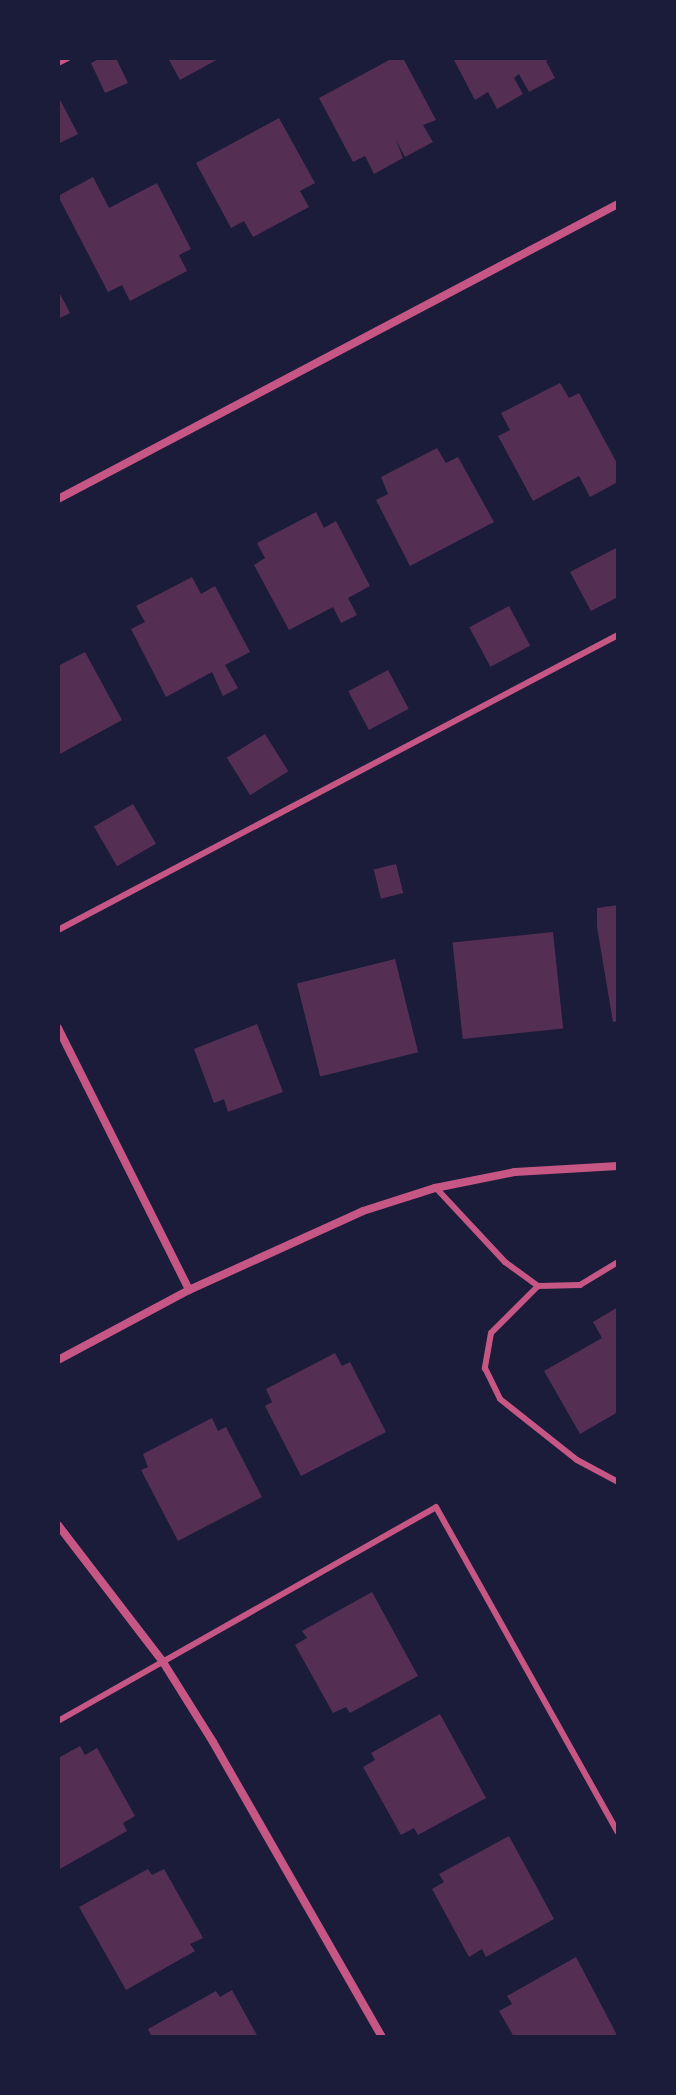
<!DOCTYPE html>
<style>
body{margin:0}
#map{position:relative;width:676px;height:2095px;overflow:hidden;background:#1b1b3a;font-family:Mulish,sans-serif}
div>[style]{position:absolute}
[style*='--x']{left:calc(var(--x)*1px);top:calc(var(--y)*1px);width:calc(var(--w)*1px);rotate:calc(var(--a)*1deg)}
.building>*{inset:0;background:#542f53;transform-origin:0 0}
.service>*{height:6px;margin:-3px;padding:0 3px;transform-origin:3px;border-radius:3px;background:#c65784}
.minor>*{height:8px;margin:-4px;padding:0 4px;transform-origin:4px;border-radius:4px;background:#c65784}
span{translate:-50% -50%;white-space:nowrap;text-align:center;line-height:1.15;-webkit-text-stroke:6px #1b1b3a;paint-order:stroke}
.frame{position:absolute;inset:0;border:60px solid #1b1b3a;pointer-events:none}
</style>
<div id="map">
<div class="building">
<i style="clip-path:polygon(116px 58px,128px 83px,105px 93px,91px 63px,101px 58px)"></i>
<i style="clip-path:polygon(168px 58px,220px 58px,180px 80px)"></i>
<i style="clip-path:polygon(393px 58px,403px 58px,436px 120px,423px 125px,433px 142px,405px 157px,396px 140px,403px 158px,374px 174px,365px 156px,353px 162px,319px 98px)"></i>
<i style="clip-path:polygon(453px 58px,552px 58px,546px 61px,555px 78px,529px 92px,519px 74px,514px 78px,523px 94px,497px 109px,488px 92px,475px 100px)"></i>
<i style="clip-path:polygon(58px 96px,78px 134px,58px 144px)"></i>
<i style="clip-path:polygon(279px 118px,315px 183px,300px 191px,309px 207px,253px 237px,244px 221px,231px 228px,196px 163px)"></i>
<i style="clip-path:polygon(93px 177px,109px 208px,157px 183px,191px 249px,179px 255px,187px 271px,130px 301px,122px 285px,108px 292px,58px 196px)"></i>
<i style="clip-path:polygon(58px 290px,70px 313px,58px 319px)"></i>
<i style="clip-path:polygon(560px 383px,569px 398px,579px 393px,618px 465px,618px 482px,590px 497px,579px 476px,533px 501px,498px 436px,510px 430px,501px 413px)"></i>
<i style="clip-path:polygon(437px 448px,446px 463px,458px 457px,494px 522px,410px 566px,376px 500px,388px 494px,381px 477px)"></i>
<i style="clip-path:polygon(316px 512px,324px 528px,336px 521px,370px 586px,348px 598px,357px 615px,341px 623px,333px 607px,289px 630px,254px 565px,265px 558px,257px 543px)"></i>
<i style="clip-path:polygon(618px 547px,618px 597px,591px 611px,570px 572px)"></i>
<i style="clip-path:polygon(192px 577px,201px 594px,215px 586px,250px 652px,225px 665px,238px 688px,223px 696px,212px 672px,166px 697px,131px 629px,145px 622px,136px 606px)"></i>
<i style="left:509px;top:606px;width:45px;height:45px;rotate:62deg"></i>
<i style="clip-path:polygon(85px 652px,122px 720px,58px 755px,58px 666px)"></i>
<i style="left:388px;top:670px;width:44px;height:45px;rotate:62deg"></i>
<i style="left:265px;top:734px;width:44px;height:45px;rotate:58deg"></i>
<i style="left:133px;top:804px;width:46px;height:45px;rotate:60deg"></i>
<i style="left:396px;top:864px;width:30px;height:23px;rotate:76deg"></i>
<i style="clip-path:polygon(618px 905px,618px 1021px,613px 1022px,597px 927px,597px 908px)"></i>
<i style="left:553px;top:932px;width:97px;height:101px;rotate:84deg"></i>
<i style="left:395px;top:959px;width:96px;height:101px;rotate:76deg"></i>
<i style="clip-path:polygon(257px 1024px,283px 1092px,228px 1112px,224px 1099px,214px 1103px,194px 1049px)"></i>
<i style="clip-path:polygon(618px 1307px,618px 1412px,580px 1434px,544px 1371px,602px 1338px,593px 1322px)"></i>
<i style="clip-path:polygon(335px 1353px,342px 1366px,350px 1362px,386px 1432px,301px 1476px,265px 1406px,272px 1402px,266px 1389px)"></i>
<i style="clip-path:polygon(212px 1418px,218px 1431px,226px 1427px,262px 1497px,178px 1541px,141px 1470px,148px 1467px,143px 1454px)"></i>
<i style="clip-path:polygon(372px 1592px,418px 1676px,350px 1713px,346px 1707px,333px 1713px,295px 1645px,307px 1638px,302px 1631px)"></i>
<i style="clip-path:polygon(440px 1714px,486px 1798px,418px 1835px,414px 1828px,401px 1835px,363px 1767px,375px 1760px,371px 1753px)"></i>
<i style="clip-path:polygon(80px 1746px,85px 1755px,97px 1748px,135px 1816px,123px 1823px,127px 1831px,58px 1870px,58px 1758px)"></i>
<i style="clip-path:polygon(509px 1836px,554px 1919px,486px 1957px,482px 1949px,469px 1957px,432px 1889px,444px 1882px,439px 1874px)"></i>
<i style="clip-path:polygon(148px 1869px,152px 1875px,164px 1869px,203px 1938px,190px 1944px,195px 1951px,126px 1990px,79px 1907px)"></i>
<i style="clip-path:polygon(576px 1957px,618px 2037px,514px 2037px,499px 2011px,512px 2004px,507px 1996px)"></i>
<i style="clip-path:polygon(232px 1990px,258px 2037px,152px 2037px,148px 2029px,216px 1991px,220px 1997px)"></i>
</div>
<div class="service">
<i style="--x:58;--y:63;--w:11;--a:-27"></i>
<i style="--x:58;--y:930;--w:633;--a:-27.78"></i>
<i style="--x:436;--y:1188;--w:101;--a:47"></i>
<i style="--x:505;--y:1262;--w:41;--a:36"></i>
<i style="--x:538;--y:1286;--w:42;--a:-1.4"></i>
<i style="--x:580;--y:1285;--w:44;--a:-31.2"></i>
<i style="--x:538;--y:1286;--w:66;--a:135"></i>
<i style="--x:491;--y:1333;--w:36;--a:100"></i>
<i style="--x:485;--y:1368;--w:34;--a:64"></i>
<i style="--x:500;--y:1399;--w:98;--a:38.4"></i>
<i style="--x:577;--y:1460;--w:47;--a:28.2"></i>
<i style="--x:58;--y:1721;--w:434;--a:-29.5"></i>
<i style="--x:436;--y:1507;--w:372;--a:60.8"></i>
</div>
<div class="minor">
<i style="--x:58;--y:499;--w:633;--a:-27.78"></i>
<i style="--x:58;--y:1028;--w:293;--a:63.4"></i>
<i style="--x:58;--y:1360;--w:149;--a:-28.1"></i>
<i style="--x:189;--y:1290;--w:191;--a:-24.4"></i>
<i style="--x:363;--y:1211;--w:76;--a:-17.7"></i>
<i style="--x:435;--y:1188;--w:82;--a:-11.3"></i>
<i style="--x:515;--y:1172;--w:103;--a:-3.3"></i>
<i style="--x:58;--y:1525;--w:173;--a:52.5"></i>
<i style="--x:163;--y:1662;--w:94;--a:58"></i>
<i style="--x:213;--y:1742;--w:340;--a:60.2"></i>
</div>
<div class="frame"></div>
</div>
